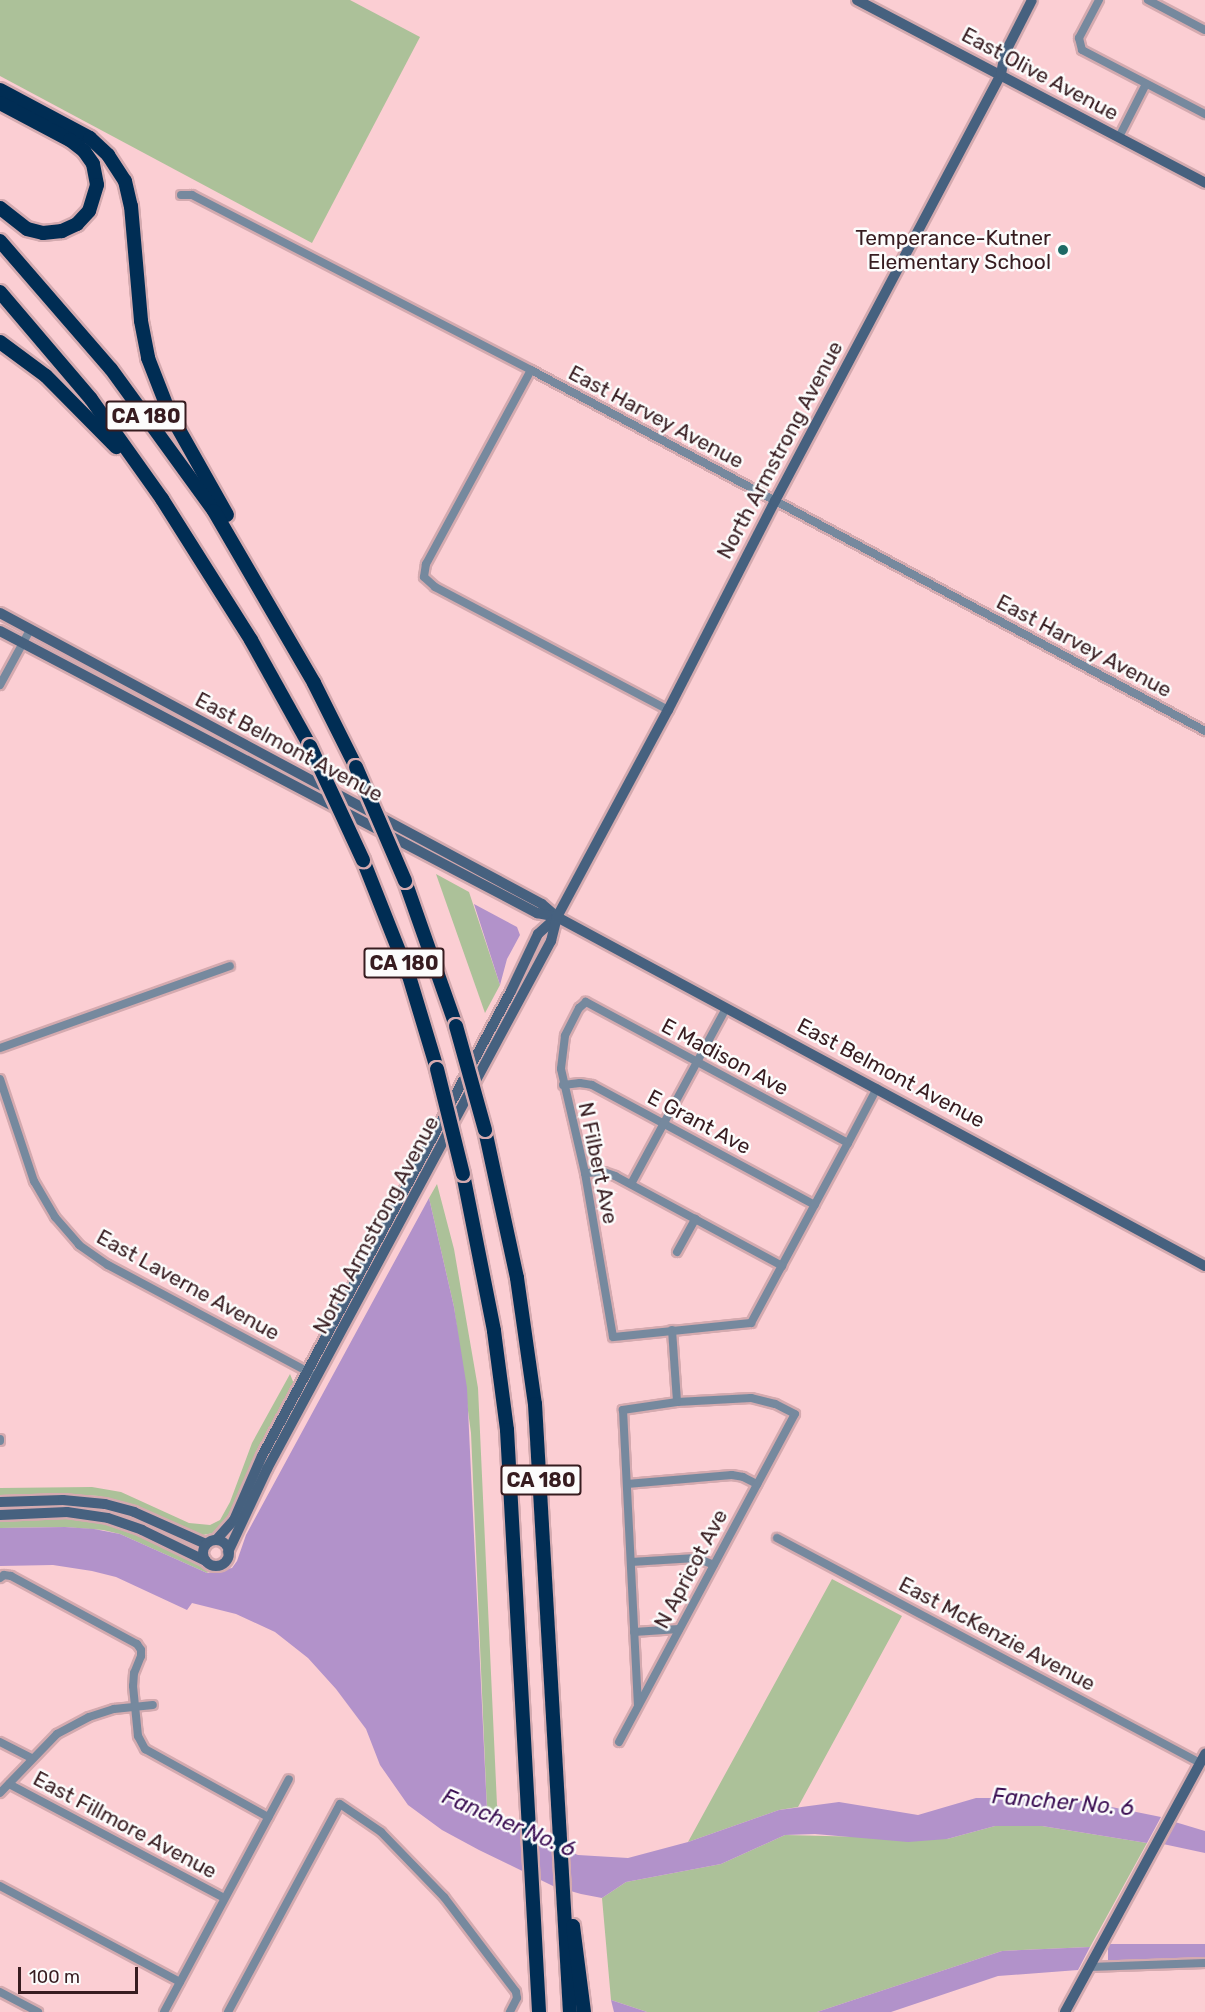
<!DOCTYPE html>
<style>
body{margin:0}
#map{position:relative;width:1205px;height:2012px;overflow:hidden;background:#fbced3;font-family:Rubik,sans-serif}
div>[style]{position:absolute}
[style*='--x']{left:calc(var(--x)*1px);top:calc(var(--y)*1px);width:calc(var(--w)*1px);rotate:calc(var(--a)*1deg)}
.green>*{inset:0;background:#acc199}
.water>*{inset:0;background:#b292ca;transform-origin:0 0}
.roads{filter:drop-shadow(2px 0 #d4aaaf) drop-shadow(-2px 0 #d4aaaf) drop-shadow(0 2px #d4aaaf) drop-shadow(0 -2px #d4aaaf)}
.street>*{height:8px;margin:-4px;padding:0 4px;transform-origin:4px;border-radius:4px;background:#76899e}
.secondary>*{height:10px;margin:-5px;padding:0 5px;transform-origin:5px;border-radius:5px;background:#46617f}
.secondary>.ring{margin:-5px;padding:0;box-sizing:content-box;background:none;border:10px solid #46617f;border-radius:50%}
.highway>*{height:14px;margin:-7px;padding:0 7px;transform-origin:7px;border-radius:7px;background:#002d54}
.bridges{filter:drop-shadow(2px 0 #d4aaaf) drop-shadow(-2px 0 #d4aaaf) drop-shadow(0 2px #d4aaaf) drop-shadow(0 -2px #d4aaaf)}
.highway-bridge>*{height:14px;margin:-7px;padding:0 7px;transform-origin:7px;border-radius:7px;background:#002d54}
.dots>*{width:16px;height:16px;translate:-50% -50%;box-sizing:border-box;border:3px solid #fcfcfc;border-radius:50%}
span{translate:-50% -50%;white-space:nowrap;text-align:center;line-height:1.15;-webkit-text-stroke:5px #fcfcfc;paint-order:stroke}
.shield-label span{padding:2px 4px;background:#fcfcfc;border:2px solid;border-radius:4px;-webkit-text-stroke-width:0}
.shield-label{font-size:20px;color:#371c20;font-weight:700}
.street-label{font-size:21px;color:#371c20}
.poi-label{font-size:21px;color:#371c20}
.right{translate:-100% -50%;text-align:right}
.water-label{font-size:22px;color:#3b0f53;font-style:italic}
.scale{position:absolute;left:18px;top:1967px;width:120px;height:27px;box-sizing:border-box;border:3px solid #371c20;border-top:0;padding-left:8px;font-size:18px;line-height:21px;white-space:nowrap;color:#371c20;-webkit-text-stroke:4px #fcfcfc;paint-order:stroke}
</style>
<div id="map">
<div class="green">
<i style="clip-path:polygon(0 0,350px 0,420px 37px,312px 243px,0 76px)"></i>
<i style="clip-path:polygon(436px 874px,469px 892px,500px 985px,485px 1013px)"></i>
<i style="clip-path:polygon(437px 1184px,454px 1249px,478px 1388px,497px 1805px,503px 1820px,487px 1811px,471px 1433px,454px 1307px,429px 1198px)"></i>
<i style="clip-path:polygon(290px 1374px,294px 1384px,256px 1455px,248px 1479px,227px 1523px,214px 1533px,197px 1536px,139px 1507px,99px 1496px,63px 1494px,0 1496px,0 1488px,92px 1487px,121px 1492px,189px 1523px,210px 1525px,220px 1520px,230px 1502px,252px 1443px)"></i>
<i style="clip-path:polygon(70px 1518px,107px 1522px,139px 1534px,189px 1557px,210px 1570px,207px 1573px,120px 1534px,103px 1530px,65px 1527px,0 1528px,0 1520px)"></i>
<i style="clip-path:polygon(832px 1579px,902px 1616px,798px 1807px,779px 1810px,688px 1842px)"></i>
<i style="clip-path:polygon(995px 1826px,1042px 1826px,1147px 1843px,1090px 1947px,1002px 1951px,817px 2012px,647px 2012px,611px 2000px,602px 1898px,626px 1882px,721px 1864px,785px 1835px,947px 1839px)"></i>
</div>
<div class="water">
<i style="clip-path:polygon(474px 904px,517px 927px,520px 935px,507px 959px,500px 985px)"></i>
<i style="clip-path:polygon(429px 1198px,454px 1307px,467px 1388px,487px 1811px,551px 1844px,578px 1855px,628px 1858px,688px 1842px,779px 1810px,839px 1802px,918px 1815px,976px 1798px,1067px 1798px,1161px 1817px,1147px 1843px,1042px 1826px,995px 1826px,947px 1839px,908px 1842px,815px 1834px,785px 1835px,721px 1864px,626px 1882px,602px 1898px,581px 1894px,553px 1886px,479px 1850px,442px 1830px,408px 1805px,380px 1765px,366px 1729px,336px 1689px,308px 1658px,275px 1632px,236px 1614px,192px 1603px,187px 1610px,116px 1577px,92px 1571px,53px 1565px,0 1566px,0 1528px,65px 1527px,94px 1529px,120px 1534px,207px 1573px,232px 1568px,237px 1561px,246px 1535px)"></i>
<i style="clip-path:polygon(1175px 1822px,1205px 1831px,1205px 1853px,1163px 1844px)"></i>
<i style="left:1205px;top:1944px;width:20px;height:97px;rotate:90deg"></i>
<i style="clip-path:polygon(1090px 1947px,1078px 1970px,998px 1976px,891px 2012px,817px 2012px,1002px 1951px)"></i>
<i style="clip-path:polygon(611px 2000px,647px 2012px,614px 2012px)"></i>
</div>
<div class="roads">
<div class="street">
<i style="--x:1099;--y:0;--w:43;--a:117.8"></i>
<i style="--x:1079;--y:38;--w:12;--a:76"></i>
<i style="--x:1082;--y:50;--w:139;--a:27.5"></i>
<i style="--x:1148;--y:0;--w:64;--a:27.8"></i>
<i style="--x:1119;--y:137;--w:59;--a:-63"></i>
<i style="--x:181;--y:195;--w:11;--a:0"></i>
<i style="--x:192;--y:195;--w:382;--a:27.3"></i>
<i style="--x:531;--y:370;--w:765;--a:28.17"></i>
<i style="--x:531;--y:370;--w:221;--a:118.4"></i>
<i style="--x:426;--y:564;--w:13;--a:99"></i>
<i style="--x:424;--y:577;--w:15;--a:42"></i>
<i style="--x:435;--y:587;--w:263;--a:27.8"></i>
<i style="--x:0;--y:685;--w:63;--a:-61.4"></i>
<i style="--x:0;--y:1048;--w:244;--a:-19.6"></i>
<i style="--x:0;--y:1079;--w:108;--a:71.6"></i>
<i style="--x:34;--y:1181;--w:42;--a:59.7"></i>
<i style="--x:55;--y:1217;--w:37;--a:49"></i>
<i style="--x:79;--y:1245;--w:35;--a:35"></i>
<i style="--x:108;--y:1265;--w:229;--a:28.1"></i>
<i style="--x:563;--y:1085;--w:17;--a:-7"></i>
<i style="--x:580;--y:1083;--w:12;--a:9"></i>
<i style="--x:592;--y:1085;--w:253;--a:28.3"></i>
<i style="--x:848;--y:1143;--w:298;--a:-151.7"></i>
<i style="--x:586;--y:1002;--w:9;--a:139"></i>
<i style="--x:579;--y:1008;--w:31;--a:117"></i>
<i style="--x:565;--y:1036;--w:33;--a:97"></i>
<i style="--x:561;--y:1069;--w:107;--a:77"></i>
<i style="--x:585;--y:1173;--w:166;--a:80.3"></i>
<i style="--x:613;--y:1337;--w:139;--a:-5.8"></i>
<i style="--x:751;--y:1323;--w:204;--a:-61.7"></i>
<i style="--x:848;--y:1143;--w:62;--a:-62.2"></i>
<i style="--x:585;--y:1173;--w:19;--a:-3"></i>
<i style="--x:604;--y:1172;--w:12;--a:20"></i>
<i style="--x:615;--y:1176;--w:190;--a:28.3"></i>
<i style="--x:631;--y:1184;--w:200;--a:-61.6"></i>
<i style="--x:677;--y:1252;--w:38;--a:-61"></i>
<i style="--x:672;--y:1330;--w:72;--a:86"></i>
<i style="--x:0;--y:1439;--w:2;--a:90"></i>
<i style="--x:627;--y:1484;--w:105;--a:-4.9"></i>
<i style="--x:732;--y:1475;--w:11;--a:10"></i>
<i style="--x:743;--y:1477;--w:16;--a:27"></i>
<i style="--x:777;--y:1538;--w:479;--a:28"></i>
<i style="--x:631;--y:1562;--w:65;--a:-3.5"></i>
<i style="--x:696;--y:1558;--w:19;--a:21"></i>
<i style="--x:0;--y:1578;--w:5;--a:-37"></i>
<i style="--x:4;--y:1575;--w:7;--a:8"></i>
<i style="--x:11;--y:1576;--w:143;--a:28.4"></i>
<i style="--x:137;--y:1644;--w:7;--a:56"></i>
<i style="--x:141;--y:1650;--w:6;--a:90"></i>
<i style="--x:141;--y:1656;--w:18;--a:112"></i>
<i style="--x:134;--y:1673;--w:13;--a:94"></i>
<i style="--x:133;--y:1686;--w:50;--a:84.3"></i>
<i style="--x:138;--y:1736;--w:15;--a:62"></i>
<i style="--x:145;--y:1749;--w:141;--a:28.9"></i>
<i style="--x:634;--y:1632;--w:45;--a:-3.8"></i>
<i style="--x:0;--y:1742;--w:36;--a:27"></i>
<i style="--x:619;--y:1742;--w:372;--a:-61.8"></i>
<i style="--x:795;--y:1414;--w:22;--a:-153"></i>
<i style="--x:775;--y:1404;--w:25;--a:-166"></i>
<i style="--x:751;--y:1398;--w:74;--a:176.9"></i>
<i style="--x:677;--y:1402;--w:55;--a:171.6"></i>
<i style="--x:623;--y:1410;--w:295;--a:87.1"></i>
<i style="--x:9;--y:1784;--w:243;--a:27.9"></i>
<i style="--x:0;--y:1793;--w:82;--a:-46"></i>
<i style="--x:57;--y:1734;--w:36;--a:-28"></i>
<i style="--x:89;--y:1717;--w:26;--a:-18"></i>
<i style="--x:114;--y:1709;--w:39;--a:-6"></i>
<i style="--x:0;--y:1886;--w:204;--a:28.1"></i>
<i style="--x:1089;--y:1967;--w:116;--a:-2"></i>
<i style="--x:0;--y:1992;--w:43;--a:27.8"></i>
<i style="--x:164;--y:2012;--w:264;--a:-61.8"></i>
<i style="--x:228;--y:2012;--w:236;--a:-61.7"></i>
<i style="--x:340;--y:1804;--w:50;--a:34.3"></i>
<i style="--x:381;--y:1832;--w:91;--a:45.9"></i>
<i style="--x:444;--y:1897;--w:119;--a:52.8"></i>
<i style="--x:516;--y:1992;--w:6;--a:81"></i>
<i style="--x:517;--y:1998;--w:16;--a:117"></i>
</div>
<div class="secondary">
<i style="--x:857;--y:0;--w:393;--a:27.7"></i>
<i style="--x:0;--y:613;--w:615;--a:28.23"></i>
<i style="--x:542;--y:904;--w:20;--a:41"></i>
<i style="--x:557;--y:917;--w:736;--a:28.31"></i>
<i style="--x:0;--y:631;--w:607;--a:27.71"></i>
<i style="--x:537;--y:913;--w:20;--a:11"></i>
<i style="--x:0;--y:1502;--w:63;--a:-1.8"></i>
<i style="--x:63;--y:1500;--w:42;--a:5.4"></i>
<i style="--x:105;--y:1504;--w:30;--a:15"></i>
<i style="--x:134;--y:1512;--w:79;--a:24"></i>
<i style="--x:0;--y:1515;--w:67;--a:-2.6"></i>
<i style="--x:67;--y:1512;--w:41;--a:8.3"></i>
<i style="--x:108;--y:1518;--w:36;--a:19"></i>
<i style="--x:142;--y:1530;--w:71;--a:25.8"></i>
<i style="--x:216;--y:1540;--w:27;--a:-48"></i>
<i style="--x:234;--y:1520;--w:70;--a:-66.4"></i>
<i style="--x:262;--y:1456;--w:527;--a:-61.83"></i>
<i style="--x:511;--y:991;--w:63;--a:-64.7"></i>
<i style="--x:538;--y:934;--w:25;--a:-42"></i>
<i class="ring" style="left:203px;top:1540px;width:16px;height:16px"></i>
<i style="--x:228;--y:1552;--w:92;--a:-64.8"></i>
<i style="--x:267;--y:1469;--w:600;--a:-61.73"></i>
<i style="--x:551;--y:941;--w:25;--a:-76"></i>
<i style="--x:557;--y:917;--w:235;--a:-61.8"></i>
<i style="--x:668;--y:710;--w:235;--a:-62.9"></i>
<i style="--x:775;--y:501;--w:483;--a:-62.1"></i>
<i style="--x:1001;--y:74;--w:21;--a:-79"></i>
<i style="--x:1005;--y:53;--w:59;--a:-63"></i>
<i style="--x:1065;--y:2012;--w:294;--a:-61.5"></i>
</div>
<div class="highway">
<i style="--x:0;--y:90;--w:102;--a:28.1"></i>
<i style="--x:90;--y:138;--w:25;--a:43"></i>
<i style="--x:108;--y:155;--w:31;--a:57"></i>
<i style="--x:125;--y:181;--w:26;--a:77"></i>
<i style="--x:131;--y:206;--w:115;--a:85"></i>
<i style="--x:141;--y:321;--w:38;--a:79"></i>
<i style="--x:148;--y:358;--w:58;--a:68.7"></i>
<i style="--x:169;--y:412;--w:118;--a:60.6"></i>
<i style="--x:0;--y:103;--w:79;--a:27.9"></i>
<i style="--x:70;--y:140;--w:18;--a:38"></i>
<i style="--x:84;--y:151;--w:16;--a:55"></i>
<i style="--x:93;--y:164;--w:21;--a:79"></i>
<i style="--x:97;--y:185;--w:27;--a:107"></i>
<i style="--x:89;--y:211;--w:18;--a:133"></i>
<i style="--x:77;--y:224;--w:17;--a:155"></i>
<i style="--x:62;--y:231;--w:19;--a:174"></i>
<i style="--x:43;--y:233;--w:16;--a:-166"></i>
<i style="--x:27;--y:229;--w:34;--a:-142"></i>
<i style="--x:0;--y:241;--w:169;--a:49.1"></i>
<i style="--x:111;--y:369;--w:175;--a:54"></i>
<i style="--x:214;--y:511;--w:199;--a:59.8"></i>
<i style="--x:314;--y:683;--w:94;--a:63.4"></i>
<i style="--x:0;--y:292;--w:140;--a:49.6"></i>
<i style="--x:91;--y:399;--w:123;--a:54.6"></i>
<i style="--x:162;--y:499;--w:167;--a:57.7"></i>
<i style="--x:251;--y:640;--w:121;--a:60.9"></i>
<i style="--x:0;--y:342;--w:57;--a:36.5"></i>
<i style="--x:46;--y:376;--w:100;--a:45.4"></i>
<i style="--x:363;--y:860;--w:125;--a:68.4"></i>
<i style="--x:409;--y:976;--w:97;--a:73.2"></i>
<i style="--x:405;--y:881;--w:154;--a:70.6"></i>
<i style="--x:485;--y:1130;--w:151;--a:77.8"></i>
<i style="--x:517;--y:1278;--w:127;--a:81.9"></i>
<i style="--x:535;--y:1404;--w:609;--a:86.71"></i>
<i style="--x:463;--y:1174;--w:160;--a:78.8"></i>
<i style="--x:494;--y:1331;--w:100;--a:82.5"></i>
<i style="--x:507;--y:1430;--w:583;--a:86.85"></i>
<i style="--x:573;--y:1926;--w:87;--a:82.7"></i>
</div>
</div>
<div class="bridges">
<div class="highway-bridge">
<i style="--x:310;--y:746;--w:126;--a:65.1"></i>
<i style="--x:356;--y:767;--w:124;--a:66.7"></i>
<i style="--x:456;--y:1026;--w:108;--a:74.4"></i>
<i style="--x:437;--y:1069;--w:108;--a:76.1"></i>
</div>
</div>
<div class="dots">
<i style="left:1063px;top:250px;background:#1d6965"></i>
</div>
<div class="shield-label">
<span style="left:146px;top:416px">CA 180</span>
<span style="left:404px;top:963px">CA 180</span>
<span style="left:541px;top:1480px">CA 180</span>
</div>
<div class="street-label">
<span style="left:1040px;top:74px;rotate:28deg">East Olive Avenue</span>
<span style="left:656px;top:417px;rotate:28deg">East Harvey Avenue</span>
<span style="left:780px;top:450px;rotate:-62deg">North Armstrong Avenue</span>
<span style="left:1084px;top:646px;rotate:28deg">East Harvey Avenue</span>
<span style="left:289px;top:747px;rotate:28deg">East Belmont Avenue</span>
<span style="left:725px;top:1057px;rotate:28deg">E Madison Ave</span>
<span style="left:891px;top:1073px;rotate:28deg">East Belmont Avenue</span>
<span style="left:699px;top:1122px;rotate:28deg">E Grant Ave</span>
<span style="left:598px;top:1163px;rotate:78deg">N Filbert Ave</span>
<span style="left:376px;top:1225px;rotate:-62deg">North Armstrong Avenue</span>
<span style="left:188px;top:1285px;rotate:29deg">East Laverne Avenue</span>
<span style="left:691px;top:1569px;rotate:-62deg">N Apricot Ave</span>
<span style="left:997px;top:1634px;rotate:28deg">East McKenzie Avenue</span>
<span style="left:125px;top:1825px;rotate:28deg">East Fillmore Avenue</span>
</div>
<div class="poi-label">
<span class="right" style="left:1051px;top:250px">Temperance-Kutner<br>Elementary School</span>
</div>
<div class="water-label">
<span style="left:1063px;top:1802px;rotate:5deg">Fancher No. 6</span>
<span style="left:509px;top:1823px;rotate:23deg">Fancher No. 6</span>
</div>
<div class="scale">100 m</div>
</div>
